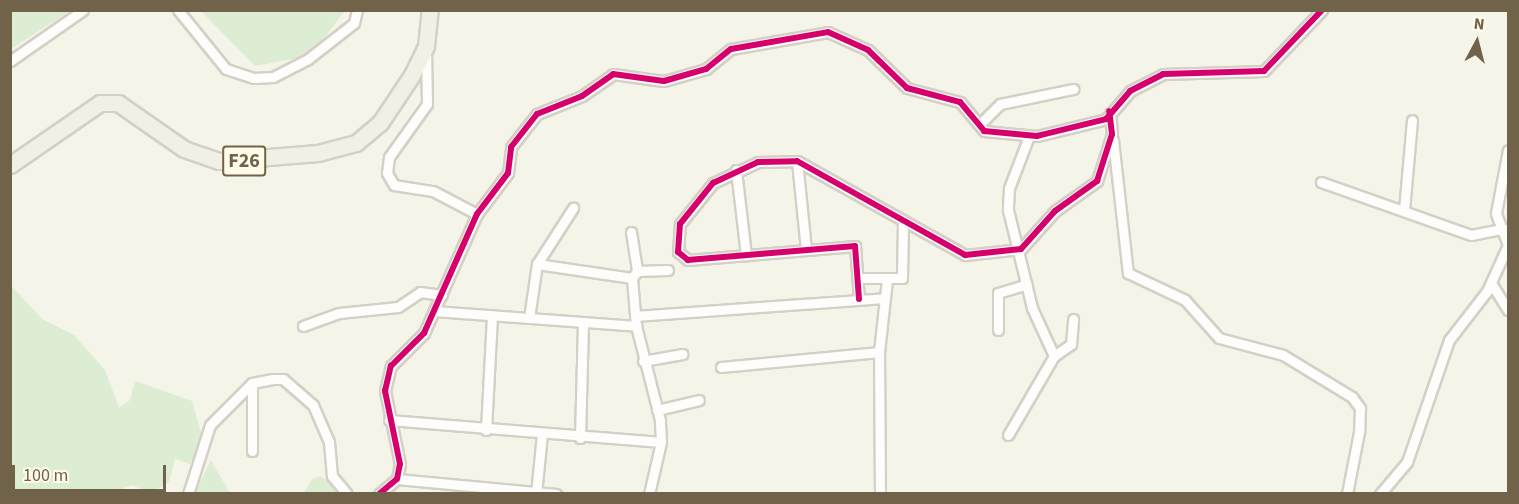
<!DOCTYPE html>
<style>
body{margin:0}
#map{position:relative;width:1519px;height:504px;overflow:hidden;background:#f5f4e8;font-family:"Source Sans 3",sans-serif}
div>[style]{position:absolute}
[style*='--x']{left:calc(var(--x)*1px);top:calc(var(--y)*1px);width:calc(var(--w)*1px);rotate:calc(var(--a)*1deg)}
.green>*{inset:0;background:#dcedd3}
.roads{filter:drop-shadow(2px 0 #d4d0c6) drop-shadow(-2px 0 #d4d0c6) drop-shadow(0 2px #d4d0c6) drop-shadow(0 -2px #d4d0c6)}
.street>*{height:9px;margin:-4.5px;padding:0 4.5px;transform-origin:4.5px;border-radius:4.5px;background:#fefdfc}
.primary>*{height:15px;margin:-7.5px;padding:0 7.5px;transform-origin:7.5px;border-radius:7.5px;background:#f1f0e5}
.cycleway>*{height:6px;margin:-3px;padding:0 3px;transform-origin:3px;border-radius:3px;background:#d6006c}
span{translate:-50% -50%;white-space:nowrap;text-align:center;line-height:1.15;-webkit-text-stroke:4.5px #fefbe8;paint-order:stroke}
.shield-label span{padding:2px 4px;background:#fefbe8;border:2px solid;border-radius:4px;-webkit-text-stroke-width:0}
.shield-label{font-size:20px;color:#71624a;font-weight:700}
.frame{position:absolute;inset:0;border:12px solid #71624a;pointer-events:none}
.north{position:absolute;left:1447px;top:12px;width:60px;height:60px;-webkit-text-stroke:4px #fefbe8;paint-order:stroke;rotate:7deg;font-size:16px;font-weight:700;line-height:24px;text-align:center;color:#71624a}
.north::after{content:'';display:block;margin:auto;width:21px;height:27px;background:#71624a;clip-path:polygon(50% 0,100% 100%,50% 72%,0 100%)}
.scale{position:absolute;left:12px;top:465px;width:154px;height:27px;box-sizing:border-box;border:3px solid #71624a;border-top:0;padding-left:8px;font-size:18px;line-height:21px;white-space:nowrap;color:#71624a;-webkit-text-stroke:4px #fefbe8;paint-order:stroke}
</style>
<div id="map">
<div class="green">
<i style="clip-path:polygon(11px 10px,70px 10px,70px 11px,11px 49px)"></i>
<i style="clip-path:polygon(201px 11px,345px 11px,310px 56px,255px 66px)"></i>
<i style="clip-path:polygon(10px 284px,42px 319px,74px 335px,105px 370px,119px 408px,130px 400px,135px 381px,192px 401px,202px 436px,190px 464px,175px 459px,169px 482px,151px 493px,132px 485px,110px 493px,11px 493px)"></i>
<i style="clip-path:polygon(211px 460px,230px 493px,195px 493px)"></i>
<i style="clip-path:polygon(321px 476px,341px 493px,303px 494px,312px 479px)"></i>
</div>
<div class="roads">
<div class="street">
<i style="--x:178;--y:10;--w:76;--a:50.9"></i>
<i style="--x:226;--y:69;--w:29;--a:18"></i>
<i style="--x:254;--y:78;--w:19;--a:-3"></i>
<i style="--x:273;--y:77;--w:39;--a:-27"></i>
<i style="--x:308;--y:59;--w:58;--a:-38"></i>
<i style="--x:354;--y:23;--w:13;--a:-77"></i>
<i style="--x:426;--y:51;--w:53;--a:88.9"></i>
<i style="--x:427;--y:104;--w:65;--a:125.6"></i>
<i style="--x:389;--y:157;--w:16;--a:97"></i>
<i style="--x:387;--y:173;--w:14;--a:60"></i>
<i style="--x:394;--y:185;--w:39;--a:9"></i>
<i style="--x:433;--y:191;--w:50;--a:27.6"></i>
<i style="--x:10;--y:61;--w:89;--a:-34.9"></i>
<i style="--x:980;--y:124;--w:28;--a:-45"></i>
<i style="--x:1000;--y:104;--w:75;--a:-11.6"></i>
<i style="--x:1029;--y:136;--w:56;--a:111"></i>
<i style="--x:1009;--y:188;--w:22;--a:93"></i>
<i style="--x:1008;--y:210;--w:101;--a:76.2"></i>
<i style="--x:1032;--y:308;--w:53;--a:65.4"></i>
<i style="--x:1054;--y:356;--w:21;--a:-35"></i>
<i style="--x:1071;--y:344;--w:25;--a:-85"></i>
<i style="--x:1113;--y:140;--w:134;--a:83.6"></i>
<i style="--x:1128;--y:273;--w:63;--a:25.3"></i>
<i style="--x:1185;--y:300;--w:51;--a:48.2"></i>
<i style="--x:1219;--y:338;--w:66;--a:14.9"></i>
<i style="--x:1283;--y:355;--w:81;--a:31.3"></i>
<i style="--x:1352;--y:397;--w:14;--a:54"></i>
<i style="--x:1360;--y:408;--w:24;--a:92"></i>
<i style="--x:1359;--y:432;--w:63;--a:101"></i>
<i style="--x:797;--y:161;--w:89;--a:84.2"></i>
<i style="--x:736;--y:170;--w:86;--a:83.3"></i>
<i style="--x:1321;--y:182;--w:159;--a:19.5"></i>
<i style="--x:1471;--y:235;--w:33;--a:-11"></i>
<i style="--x:1404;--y:210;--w:90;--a:-84.9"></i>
<i style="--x:631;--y:232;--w:39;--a:81"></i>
<i style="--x:537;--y:264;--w:96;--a:8.4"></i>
<i style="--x:862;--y:278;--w:40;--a:0"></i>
<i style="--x:902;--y:278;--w:56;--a:-89"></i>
<i style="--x:1491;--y:283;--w:32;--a:58"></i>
<i style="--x:859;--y:299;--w:53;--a:-94.3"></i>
<i style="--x:855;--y:246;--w:168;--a:175.2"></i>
<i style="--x:688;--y:260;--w:13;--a:-141"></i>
<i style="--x:678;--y:252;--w:28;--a:-86"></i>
<i style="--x:680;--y:224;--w:53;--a:-51.2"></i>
<i style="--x:713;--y:183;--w:50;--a:-25"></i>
<i style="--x:758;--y:162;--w:39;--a:-1"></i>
<i style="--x:797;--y:161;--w:193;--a:29.2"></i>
<i style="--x:965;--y:255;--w:56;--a:-6.1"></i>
<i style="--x:1021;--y:249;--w:51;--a:-48.2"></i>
<i style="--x:1055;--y:211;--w:52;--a:-35.5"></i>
<i style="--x:1097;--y:181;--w:49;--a:-72.3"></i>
<i style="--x:1112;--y:134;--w:21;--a:-95"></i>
<i style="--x:434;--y:311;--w:203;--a:4.2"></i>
<i style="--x:635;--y:316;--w:250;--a:-4.1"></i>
<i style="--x:529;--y:318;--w:55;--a:-81.6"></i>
<i style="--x:537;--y:264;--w:67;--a:-57.3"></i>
<i style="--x:303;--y:326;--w:38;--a:-20"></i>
<i style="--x:339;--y:313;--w:59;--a:-5.8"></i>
<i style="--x:398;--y:307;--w:27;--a:-34"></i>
<i style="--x:420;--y:292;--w:22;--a:8"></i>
<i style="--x:998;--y:330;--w:37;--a:-90"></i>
<i style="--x:998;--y:293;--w:30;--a:-17"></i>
<i style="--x:643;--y:361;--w:40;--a:-10"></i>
<i style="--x:721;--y:367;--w:159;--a:-5.4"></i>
<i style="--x:252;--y:383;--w:68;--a:90"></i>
<i style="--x:657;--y:410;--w:43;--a:-13.4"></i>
<i style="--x:389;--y:420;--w:273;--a:4.6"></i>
<i style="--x:486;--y:430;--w:115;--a:-87"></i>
<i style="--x:1008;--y:435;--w:91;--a:-59.8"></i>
<i style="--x:580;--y:438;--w:116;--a:-88.5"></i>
<i style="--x:397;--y:479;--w:160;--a:5.4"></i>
<i style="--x:188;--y:494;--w:72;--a:-72.3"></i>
<i style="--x:210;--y:425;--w:59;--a:-45"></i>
<i style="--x:252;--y:383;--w:21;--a:-11"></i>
<i style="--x:273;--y:379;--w:10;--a:0"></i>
<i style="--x:283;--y:379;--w:40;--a:41"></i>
<i style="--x:313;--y:405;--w:40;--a:66.6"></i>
<i style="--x:329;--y:442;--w:34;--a:85"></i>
<i style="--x:332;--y:476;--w:23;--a:50"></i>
<i style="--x:379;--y:494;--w:23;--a:-40"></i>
<i style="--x:397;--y:479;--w:15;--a:-79"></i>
<i style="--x:400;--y:464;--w:75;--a:-101.6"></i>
<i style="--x:385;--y:391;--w:26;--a:-77"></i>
<i style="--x:391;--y:366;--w:47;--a:-45"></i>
<i style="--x:424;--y:333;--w:130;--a:-66"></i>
<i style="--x:477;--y:214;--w:51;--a:-52.9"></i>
<i style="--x:508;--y:173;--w:26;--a:-83"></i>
<i style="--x:511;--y:147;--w:42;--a:-51.8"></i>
<i style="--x:537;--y:114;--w:48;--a:-21.8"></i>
<i style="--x:582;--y:96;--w:38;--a:-35"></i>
<i style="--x:613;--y:74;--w:51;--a:7.8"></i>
<i style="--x:664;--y:81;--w:44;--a:-15.9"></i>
<i style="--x:706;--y:69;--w:32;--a:-39"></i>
<i style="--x:731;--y:49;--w:98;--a:-9.9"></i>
<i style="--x:828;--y:32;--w:44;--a:24.2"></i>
<i style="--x:868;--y:50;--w:54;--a:44.3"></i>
<i style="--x:907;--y:88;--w:55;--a:14.8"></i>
<i style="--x:960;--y:102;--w:38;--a:50"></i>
<i style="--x:984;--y:131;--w:53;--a:5.4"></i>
<i style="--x:1037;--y:136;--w:71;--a:-13.8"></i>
<i style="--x:1106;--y:119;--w:37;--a:-49"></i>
<i style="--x:1130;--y:91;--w:37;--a:-27"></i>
<i style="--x:1163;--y:74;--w:101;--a:-1.7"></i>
<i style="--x:1264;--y:71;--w:84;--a:-46.4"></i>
<i style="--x:536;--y:494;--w:60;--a:-84.3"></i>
<i style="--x:649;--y:494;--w:53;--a:-77"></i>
<i style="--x:661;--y:442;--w:22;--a:-93"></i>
<i style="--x:660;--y:420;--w:97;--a:-104.3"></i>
<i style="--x:636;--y:326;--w:48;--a:-94.8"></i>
<i style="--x:632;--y:278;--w:9;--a:-54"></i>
<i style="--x:637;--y:271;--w:31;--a:-2"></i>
<i style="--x:880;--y:494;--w:142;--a:-90.4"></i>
<i style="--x:879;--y:352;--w:72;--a:-83.7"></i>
<i style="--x:1380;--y:494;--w:42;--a:-49.8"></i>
<i style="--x:1407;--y:462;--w:129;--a:-71"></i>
<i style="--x:1449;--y:340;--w:62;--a:-52.2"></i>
<i style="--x:1487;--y:291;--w:51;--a:-65.5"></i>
<i style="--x:1508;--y:245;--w:34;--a:-111"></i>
<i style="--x:1496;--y:213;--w:64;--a:-79.2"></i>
</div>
<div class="primary">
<i style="--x:10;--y:165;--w:109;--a:-34.6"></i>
<i style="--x:100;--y:103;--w:18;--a:0"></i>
<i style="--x:118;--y:103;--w:80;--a:34.9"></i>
<i style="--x:184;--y:149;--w:37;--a:19"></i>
<i style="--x:219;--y:161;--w:99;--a:-4.6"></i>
<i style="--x:318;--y:153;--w:39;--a:-15"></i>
<i style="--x:356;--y:143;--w:31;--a:-40"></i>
<i style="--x:380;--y:123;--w:58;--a:-56.3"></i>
<i style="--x:412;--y:75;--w:32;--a:-64"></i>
<i style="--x:426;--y:46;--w:36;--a:-84"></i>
</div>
</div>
<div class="cycleway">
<i style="--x:859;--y:299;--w:53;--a:-94.3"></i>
<i style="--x:855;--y:246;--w:168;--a:175.2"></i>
<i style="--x:688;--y:260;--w:13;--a:-141"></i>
<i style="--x:678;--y:252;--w:28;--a:-86"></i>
<i style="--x:680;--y:224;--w:53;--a:-51.2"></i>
<i style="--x:713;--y:183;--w:50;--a:-25"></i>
<i style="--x:758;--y:162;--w:39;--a:-1"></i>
<i style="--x:797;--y:161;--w:193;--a:29.2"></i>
<i style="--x:965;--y:255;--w:56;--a:-6.1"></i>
<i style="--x:1021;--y:249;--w:51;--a:-48.2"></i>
<i style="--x:1055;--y:211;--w:52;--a:-35.5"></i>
<i style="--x:1097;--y:181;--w:49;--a:-72.3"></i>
<i style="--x:1112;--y:134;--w:23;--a:-97"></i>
<i style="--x:379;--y:494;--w:23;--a:-40"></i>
<i style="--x:397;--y:479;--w:15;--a:-79"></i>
<i style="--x:400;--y:464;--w:75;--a:-101.6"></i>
<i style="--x:385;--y:391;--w:26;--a:-77"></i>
<i style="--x:391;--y:366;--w:47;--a:-45"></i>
<i style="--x:424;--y:333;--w:130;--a:-66"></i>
<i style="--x:477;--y:214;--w:51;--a:-52.9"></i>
<i style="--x:508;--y:173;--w:26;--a:-83"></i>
<i style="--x:511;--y:147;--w:42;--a:-51.8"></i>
<i style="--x:537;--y:114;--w:48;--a:-21.8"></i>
<i style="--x:582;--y:96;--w:38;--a:-35"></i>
<i style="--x:613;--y:74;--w:51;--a:7.8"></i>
<i style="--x:664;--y:81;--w:44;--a:-15.9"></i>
<i style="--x:706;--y:69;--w:32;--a:-39"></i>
<i style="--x:731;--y:49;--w:98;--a:-9.9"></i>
<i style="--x:828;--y:32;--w:44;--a:24.2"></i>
<i style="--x:868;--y:50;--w:54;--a:44.3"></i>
<i style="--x:907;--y:88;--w:55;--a:14.8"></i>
<i style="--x:960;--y:102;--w:38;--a:50"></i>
<i style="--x:984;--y:131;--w:53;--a:5.4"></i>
<i style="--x:1037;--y:136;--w:71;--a:-13.8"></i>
<i style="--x:1106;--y:119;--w:37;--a:-49"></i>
<i style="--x:1130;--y:91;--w:37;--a:-27"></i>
<i style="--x:1163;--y:74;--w:101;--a:-1.7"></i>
<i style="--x:1264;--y:71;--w:84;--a:-46.4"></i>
</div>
<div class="shield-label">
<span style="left:244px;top:161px">F26</span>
</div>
<div class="frame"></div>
<div class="north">N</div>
<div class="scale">100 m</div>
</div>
